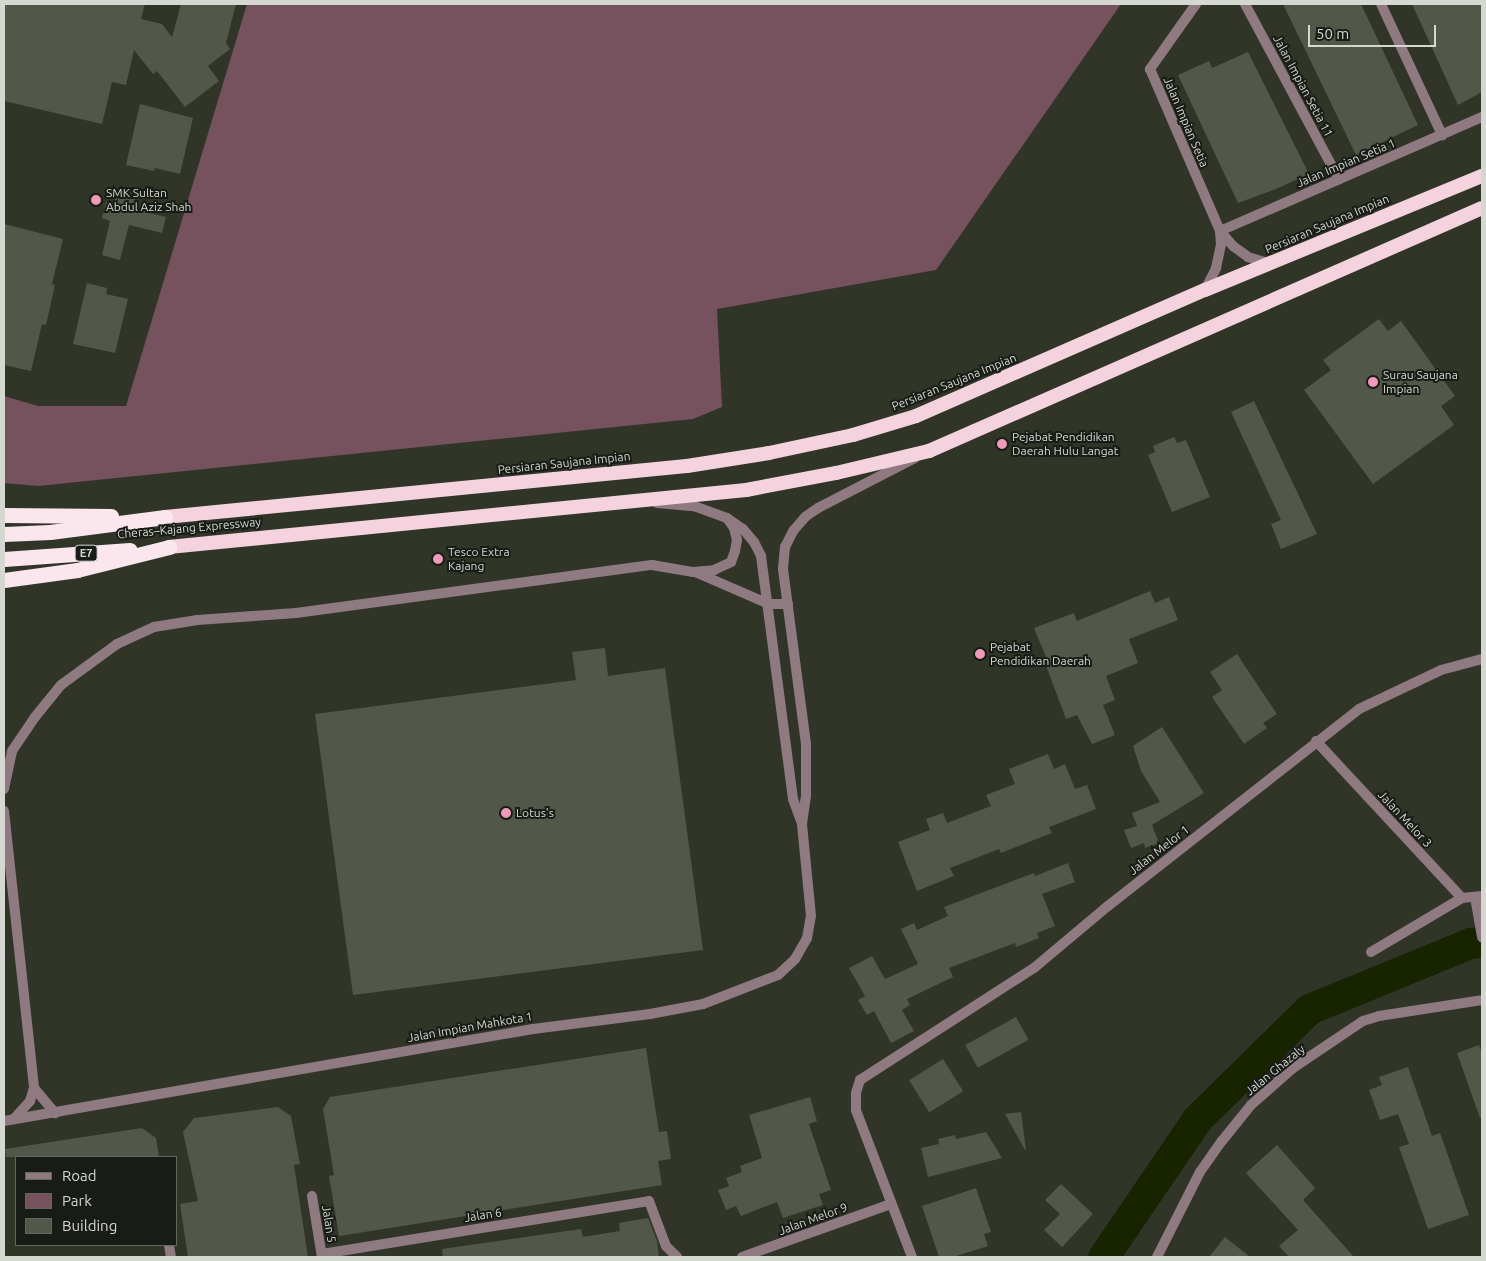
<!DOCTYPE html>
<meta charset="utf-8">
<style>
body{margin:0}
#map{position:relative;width:1486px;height:1261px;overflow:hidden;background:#303528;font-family:Ubuntu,sans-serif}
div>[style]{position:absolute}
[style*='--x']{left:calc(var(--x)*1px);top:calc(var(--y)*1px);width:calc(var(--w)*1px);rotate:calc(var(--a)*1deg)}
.green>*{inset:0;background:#75525e}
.river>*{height:31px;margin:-15.5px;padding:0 15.5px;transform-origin:15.5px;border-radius:15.5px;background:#182300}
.building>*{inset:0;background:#525749;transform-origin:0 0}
.minor>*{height:10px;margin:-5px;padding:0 5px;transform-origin:5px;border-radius:5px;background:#907a81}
.trunk>*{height:14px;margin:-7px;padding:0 7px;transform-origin:7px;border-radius:7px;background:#f4d3de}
.motorway>*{height:15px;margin:-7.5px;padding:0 7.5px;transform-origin:7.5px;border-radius:7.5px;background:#fce6ed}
.dots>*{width:14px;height:14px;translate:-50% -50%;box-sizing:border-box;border:2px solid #191c16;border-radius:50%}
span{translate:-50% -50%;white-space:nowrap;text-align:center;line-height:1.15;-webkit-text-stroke:4px #191c16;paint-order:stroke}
.shield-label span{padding:1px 4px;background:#191c16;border:1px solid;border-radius:4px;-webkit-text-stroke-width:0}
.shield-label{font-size:11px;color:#d5d8d0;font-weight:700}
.street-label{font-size:12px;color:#d5d8d0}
.poi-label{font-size:12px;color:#d5d8d0}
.left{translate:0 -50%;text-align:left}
.frame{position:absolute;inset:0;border:5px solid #d5d8d0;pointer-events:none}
.legend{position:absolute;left:15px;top:1156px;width:162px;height:90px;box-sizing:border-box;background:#191c16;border:1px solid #646760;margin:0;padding:6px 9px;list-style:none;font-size:15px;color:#d5d8d0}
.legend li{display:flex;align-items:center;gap:10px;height:25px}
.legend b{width:25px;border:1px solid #646760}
.scale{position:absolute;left:1308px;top:25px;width:128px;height:22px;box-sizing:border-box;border:2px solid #d5d8d0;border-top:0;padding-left:6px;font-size:15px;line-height:18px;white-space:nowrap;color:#d5d8d0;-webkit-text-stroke:4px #191c16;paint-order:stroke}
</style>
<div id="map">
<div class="green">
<i style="clip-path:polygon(247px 4px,1121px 4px,936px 270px,717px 309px,722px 407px,693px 419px,38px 486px,4px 483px,4px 396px,38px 406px,126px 406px)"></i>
</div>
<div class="river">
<i style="--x:1103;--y:1257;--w:167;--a:-55.7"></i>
<i style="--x:1197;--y:1119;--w:157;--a:-44.5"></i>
<i style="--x:1309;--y:1009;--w:174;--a:-22.3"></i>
<i style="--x:1470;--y:943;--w:12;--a:-5"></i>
</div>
<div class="building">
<i style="clip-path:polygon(4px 4px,145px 4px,141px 19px,162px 24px,172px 37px,181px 4px,236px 4px,226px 43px,230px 49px,208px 66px,219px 81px,185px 107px,157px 71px,153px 74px,134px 50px,126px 85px,112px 82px,102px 124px,4px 101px)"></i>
<i style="clip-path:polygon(1283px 4px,1361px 4px,1418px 125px,1356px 155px)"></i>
<i style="clip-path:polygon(1412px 4px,1482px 4px,1482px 92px,1458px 105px)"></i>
<i style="clip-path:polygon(1248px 52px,1309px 174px,1276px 189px,1238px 203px,1178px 75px,1209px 61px,1212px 68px)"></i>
<i style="clip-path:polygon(140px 104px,193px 118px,180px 174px,155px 168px,154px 171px,126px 165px)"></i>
<i style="clip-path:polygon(116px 195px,135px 199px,133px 209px,166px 217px,162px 233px,129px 225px,120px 260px,102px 255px,110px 221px,102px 218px,106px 202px,114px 204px)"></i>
<i style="clip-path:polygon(4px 224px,63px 239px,52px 284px,55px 285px,46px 325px,42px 324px,31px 371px,4px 365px)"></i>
<i style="clip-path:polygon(87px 283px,107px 288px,106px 294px,128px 299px,115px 353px,73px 344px)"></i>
<i style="clip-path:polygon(1379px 319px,1388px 331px,1401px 321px,1455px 396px,1441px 406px,1454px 425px,1373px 484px,1304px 390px,1331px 370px,1323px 360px)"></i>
<i style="clip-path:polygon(1254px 401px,1317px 534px,1281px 549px,1271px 524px,1281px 520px,1231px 412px)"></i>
<i style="clip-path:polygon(1174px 437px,1177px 443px,1186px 440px,1210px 497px,1172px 512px,1148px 455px,1155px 452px,1153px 446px)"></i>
<i style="clip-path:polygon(1150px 591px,1155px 603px,1169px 597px,1178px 620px,1129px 639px,1138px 663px,1106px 676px,1115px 700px,1103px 705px,1115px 735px,1092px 744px,1077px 715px,1066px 719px,1045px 663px,1048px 662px,1034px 628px,1074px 613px,1077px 621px)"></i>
<i style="clip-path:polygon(605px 648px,608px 676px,665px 668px,703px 950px,353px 995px,315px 714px,576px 680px,572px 652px)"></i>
<i style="clip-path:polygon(1237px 654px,1277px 714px,1263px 723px,1267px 728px,1244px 744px,1212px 697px,1222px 690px,1210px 672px)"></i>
<i style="clip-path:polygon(1162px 727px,1204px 793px,1152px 825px,1159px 843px,1145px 848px,1144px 843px,1131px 848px,1124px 830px,1137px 826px,1132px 813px,1160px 802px,1141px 771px,1133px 746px)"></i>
<i style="clip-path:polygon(1048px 754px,1054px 769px,1065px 764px,1075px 789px,1087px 785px,1096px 809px,1049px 827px,1052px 833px,1001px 853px,999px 849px,950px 868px,954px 876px,917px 891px,898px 842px,930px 830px,926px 819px,943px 813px,947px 823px,991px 806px,986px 795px,1015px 784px,1009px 769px)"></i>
<i style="clip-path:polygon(1068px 863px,1075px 882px,1042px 894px,1055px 926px,1037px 933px,1039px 938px,1016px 947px,1015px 943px,949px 968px,953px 977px,907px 999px,910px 1005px,902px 1010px,914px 1031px,891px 1043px,874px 1011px,867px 1015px,858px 1000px,865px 996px,849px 968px,872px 956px,885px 979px,918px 964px,901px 929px,914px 923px,917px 930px,948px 916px,944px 907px,1034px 873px,1035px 876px)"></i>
<i style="left:1016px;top:1017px;width:26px;height:58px;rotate:61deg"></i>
<i style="clip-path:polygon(1479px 1045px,1482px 1053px,1482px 1117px,1480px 1118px,1457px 1053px)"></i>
<i style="clip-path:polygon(646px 1048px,659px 1132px,667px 1131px,671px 1159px,658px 1161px,662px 1185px,339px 1236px,329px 1176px,334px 1175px,323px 1109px,330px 1097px)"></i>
<i style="left:943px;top:1059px;width:38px;height:40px;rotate:58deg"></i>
<i style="clip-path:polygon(1408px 1067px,1432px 1136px,1440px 1133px,1469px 1215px,1428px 1229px,1399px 1147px,1409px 1144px,1398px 1114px,1380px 1120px,1369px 1090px,1382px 1085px,1379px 1077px)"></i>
<i style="clip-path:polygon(810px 1097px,817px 1121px,809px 1124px,831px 1190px,819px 1194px,823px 1205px,783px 1218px,777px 1202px,741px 1216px,736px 1206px,726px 1210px,718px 1190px,729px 1186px,726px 1178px,742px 1172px,740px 1166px,762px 1158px,749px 1115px)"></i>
<i style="clip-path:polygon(278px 1107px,291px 1116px,300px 1164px,294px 1165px,308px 1257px,188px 1257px,180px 1204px,198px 1201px,183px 1132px,194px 1118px)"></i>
<i style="clip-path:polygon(1021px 1112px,1026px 1150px,1025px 1150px,1005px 1114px)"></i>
<i style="clip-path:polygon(142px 1128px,156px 1138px,159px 1157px,6px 1157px,5px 1149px)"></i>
<i style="clip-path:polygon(986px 1132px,1002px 1158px,928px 1177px,921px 1148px,939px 1144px,938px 1139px,955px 1135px,956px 1139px)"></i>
<i style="clip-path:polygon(1277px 1145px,1315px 1188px,1303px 1200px,1354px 1257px,1289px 1257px,1279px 1246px,1298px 1230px,1246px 1173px)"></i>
<i style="clip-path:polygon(1061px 1184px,1093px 1214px,1062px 1247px,1044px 1230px,1060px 1214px,1045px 1200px)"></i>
<i style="clip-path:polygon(976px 1188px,991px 1232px,984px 1234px,988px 1246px,953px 1257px,939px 1257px,922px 1206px)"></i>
<i style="clip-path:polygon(648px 1218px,657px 1241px,659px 1257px,443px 1257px,442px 1249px,581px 1229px,583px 1237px,620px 1231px,619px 1223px)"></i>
<i style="clip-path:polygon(1225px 1237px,1250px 1257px,1209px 1257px)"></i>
</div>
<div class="minor">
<i style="--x:1196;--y:4;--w:80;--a:125.3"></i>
<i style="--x:1150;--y:69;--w:176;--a:66.6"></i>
<i style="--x:1220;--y:231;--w:20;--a:49"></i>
<i style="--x:1233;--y:246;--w:19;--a:36"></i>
<i style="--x:1248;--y:257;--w:24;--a:17"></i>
<i style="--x:1245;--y:4;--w:199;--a:61.8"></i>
<i style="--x:1381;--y:4;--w:145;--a:65"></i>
<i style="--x:1220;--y:231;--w:286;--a:-23.5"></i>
<i style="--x:1205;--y:290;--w:25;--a:-63"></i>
<i style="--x:1216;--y:268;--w:24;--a:-78"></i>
<i style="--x:1221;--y:245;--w:14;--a:-94"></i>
<i style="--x:657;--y:503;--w:37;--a:5"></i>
<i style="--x:694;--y:506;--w:35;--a:20"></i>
<i style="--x:727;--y:518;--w:19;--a:35"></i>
<i style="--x:743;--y:529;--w:17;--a:50"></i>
<i style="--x:754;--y:542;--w:16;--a:63"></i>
<i style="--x:761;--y:556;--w:245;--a:82.5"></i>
<i style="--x:793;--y:799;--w:23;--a:70"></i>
<i style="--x:695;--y:572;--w:81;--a:23.4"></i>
<i style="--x:769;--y:604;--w:19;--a:0"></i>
<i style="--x:1316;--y:741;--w:214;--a:47.1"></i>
<i style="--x:1462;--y:898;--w:20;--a:-6"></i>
<i style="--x:4;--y:789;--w:39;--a:-78"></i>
<i style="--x:12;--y:751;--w:41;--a:-55.9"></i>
<i style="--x:35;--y:717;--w:41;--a:-50.9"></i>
<i style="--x:61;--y:685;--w:69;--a:-36.2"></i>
<i style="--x:117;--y:644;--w:41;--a:-24.7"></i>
<i style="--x:154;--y:627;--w:44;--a:-9.2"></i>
<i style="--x:197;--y:620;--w:99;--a:-4"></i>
<i style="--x:296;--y:613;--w:359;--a:-7.7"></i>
<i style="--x:652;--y:565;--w:42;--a:9.7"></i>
<i style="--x:693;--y:572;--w:21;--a:-5"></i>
<i style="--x:714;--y:570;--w:19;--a:-25"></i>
<i style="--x:731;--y:562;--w:12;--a:-70"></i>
<i style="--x:735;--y:551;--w:11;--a:-80"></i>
<i style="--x:737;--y:540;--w:12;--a:-104"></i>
<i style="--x:734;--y:528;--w:12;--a:-125"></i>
<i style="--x:4;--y:811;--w:279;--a:83.8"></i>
<i style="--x:34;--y:1088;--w:14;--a:107"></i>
<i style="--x:30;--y:1101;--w:24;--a:132"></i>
<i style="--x:1475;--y:897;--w:41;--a:80.1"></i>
<i style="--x:1371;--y:952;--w:106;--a:-30.7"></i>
<i style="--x:34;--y:1088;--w:33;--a:50"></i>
<i style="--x:4;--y:1121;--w:537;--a:-9.87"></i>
<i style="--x:533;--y:1029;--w:118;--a:-7.3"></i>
<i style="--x:650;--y:1014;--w:54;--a:-10.7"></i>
<i style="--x:703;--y:1004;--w:80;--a:-21.1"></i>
<i style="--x:778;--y:975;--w:23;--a:-43"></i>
<i style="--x:795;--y:959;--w:24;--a:-60"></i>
<i style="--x:807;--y:938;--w:22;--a:-80"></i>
<i style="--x:811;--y:916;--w:92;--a:-95.6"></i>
<i style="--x:802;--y:824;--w:30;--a:-82"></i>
<i style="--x:806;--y:794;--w:50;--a:-90"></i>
<i style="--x:806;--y:744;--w:177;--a:-97.5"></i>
<i style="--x:783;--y:569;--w:22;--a:-85"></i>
<i style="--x:785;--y:547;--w:18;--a:-63"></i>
<i style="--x:793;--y:531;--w:18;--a:-49"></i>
<i style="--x:805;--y:517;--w:16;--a:-35"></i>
<i style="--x:818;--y:508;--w:109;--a:-27.3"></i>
<i style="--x:312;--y:1196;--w:62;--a:80.7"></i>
<i style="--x:169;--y:1245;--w:12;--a:81"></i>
<i style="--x:322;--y:1254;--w:331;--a:-9.2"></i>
<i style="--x:649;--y:1201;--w:48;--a:69.3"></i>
<i style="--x:666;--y:1246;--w:16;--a:45"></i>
<i style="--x:742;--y:1257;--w:158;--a:-19.6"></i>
<i style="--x:912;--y:1257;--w:157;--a:-110.9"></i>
<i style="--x:856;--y:1110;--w:17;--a:-90"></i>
<i style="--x:856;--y:1093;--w:14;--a:-73"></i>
<i style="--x:860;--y:1080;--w:207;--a:-32.8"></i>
<i style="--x:1034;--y:968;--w:97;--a:-40"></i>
<i style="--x:1108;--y:906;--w:319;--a:-38.1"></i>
<i style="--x:1359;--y:709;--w:91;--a:-25.4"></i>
<i style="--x:1441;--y:670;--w:42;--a:-15"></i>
<i style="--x:1157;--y:1257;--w:95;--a:-63.2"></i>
<i style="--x:1200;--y:1172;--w:38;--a:-55"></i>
<i style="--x:1222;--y:1141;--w:46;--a:-51.1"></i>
<i style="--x:1251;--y:1105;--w:56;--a:-41.4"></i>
<i style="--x:1293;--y:1068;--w:84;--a:-33.9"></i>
<i style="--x:1363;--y:1021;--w:17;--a:-17"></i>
<i style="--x:1379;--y:1016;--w:104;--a:-8.8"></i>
</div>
<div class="trunk">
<i style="--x:165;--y:517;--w:524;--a:-5.58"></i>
<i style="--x:687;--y:466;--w:83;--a:-9"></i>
<i style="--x:769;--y:453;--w:86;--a:-12.1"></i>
<i style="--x:853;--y:435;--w:66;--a:-16.8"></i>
<i style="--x:916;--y:416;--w:315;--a:-23.6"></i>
<i style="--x:1205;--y:290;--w:300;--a:-22.4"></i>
<i style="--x:169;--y:547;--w:580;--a:-5.64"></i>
<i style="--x:746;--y:490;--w:92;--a:-10.7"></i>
<i style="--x:836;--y:473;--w:96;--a:-13.3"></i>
<i style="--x:929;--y:451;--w:604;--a:-23.72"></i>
</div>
<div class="motorway">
<i style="--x:4;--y:515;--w:107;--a:0.5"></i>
<i style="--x:4;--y:534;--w:46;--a:-2.5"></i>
<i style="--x:50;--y:532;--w:116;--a:-7.4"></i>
<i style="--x:4;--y:559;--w:126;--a:-4.1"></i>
<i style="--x:4;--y:580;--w:74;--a:-7.8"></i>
<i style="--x:77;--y:570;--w:95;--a:-14"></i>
</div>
<div class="dots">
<i style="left:96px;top:200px;background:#ef9ab8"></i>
<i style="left:1373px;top:382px;background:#ef9ab8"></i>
<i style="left:1002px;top:444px;background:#ef9ab8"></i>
<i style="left:438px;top:559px;background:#ef9ab8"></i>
<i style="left:980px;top:654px;background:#ef9ab8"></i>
<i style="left:506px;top:813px;background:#ef9ab8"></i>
</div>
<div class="shield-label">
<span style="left:86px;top:553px">E7</span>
</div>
<div class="street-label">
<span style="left:1303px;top:86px;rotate:62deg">Jalan Impian Setia 11</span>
<span style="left:1186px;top:122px;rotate:67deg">Jalan Impian Setia</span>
<span style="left:1346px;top:163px;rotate:-23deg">Jalan Impian Setia 1</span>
<span style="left:1327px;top:224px;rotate:-23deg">Persiaran Saujana Impian</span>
<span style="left:954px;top:382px;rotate:-22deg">Persiaran Saujana Impian</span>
<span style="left:564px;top:463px;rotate:-6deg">Persiaran Saujana Impian</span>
<span style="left:189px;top:528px;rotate:-5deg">Cheras–Kajang Expressway</span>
<span style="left:1405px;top:819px;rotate:47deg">Jalan Melor 3</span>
<span style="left:1159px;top:850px;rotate:-38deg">Jalan Melor 1</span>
<span style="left:470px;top:1027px;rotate:-10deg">Jalan Impian Mahkota 1</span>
<span style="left:1275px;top:1070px;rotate:-39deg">Jalan Ghazaly</span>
<span style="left:483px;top:1215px;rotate:-9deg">Jalan 6</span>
<span style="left:813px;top:1219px;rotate:-20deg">Jalan Melor 9</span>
<span style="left:329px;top:1224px;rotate:81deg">Jalan 5</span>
</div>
<div class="poi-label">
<span class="left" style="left:106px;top:200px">SMK Sultan<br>Abdul Aziz Shah</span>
<span class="left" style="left:1383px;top:382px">Surau Saujana<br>Impian</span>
<span class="left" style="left:1012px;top:444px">Pejabat Pendidikan<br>Daerah Hulu Langat</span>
<span class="left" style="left:448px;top:559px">Tesco Extra<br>Kajang</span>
<span class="left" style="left:990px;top:654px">Pejabat<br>Pendidikan Daerah</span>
<span class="left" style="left:516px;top:813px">Lotus's</span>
</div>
<div class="frame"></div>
<ul class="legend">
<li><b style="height:6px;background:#907a81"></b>Road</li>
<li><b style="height:14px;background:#75525e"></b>Park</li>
<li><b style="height:14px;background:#525749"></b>Building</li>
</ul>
<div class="scale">50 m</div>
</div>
